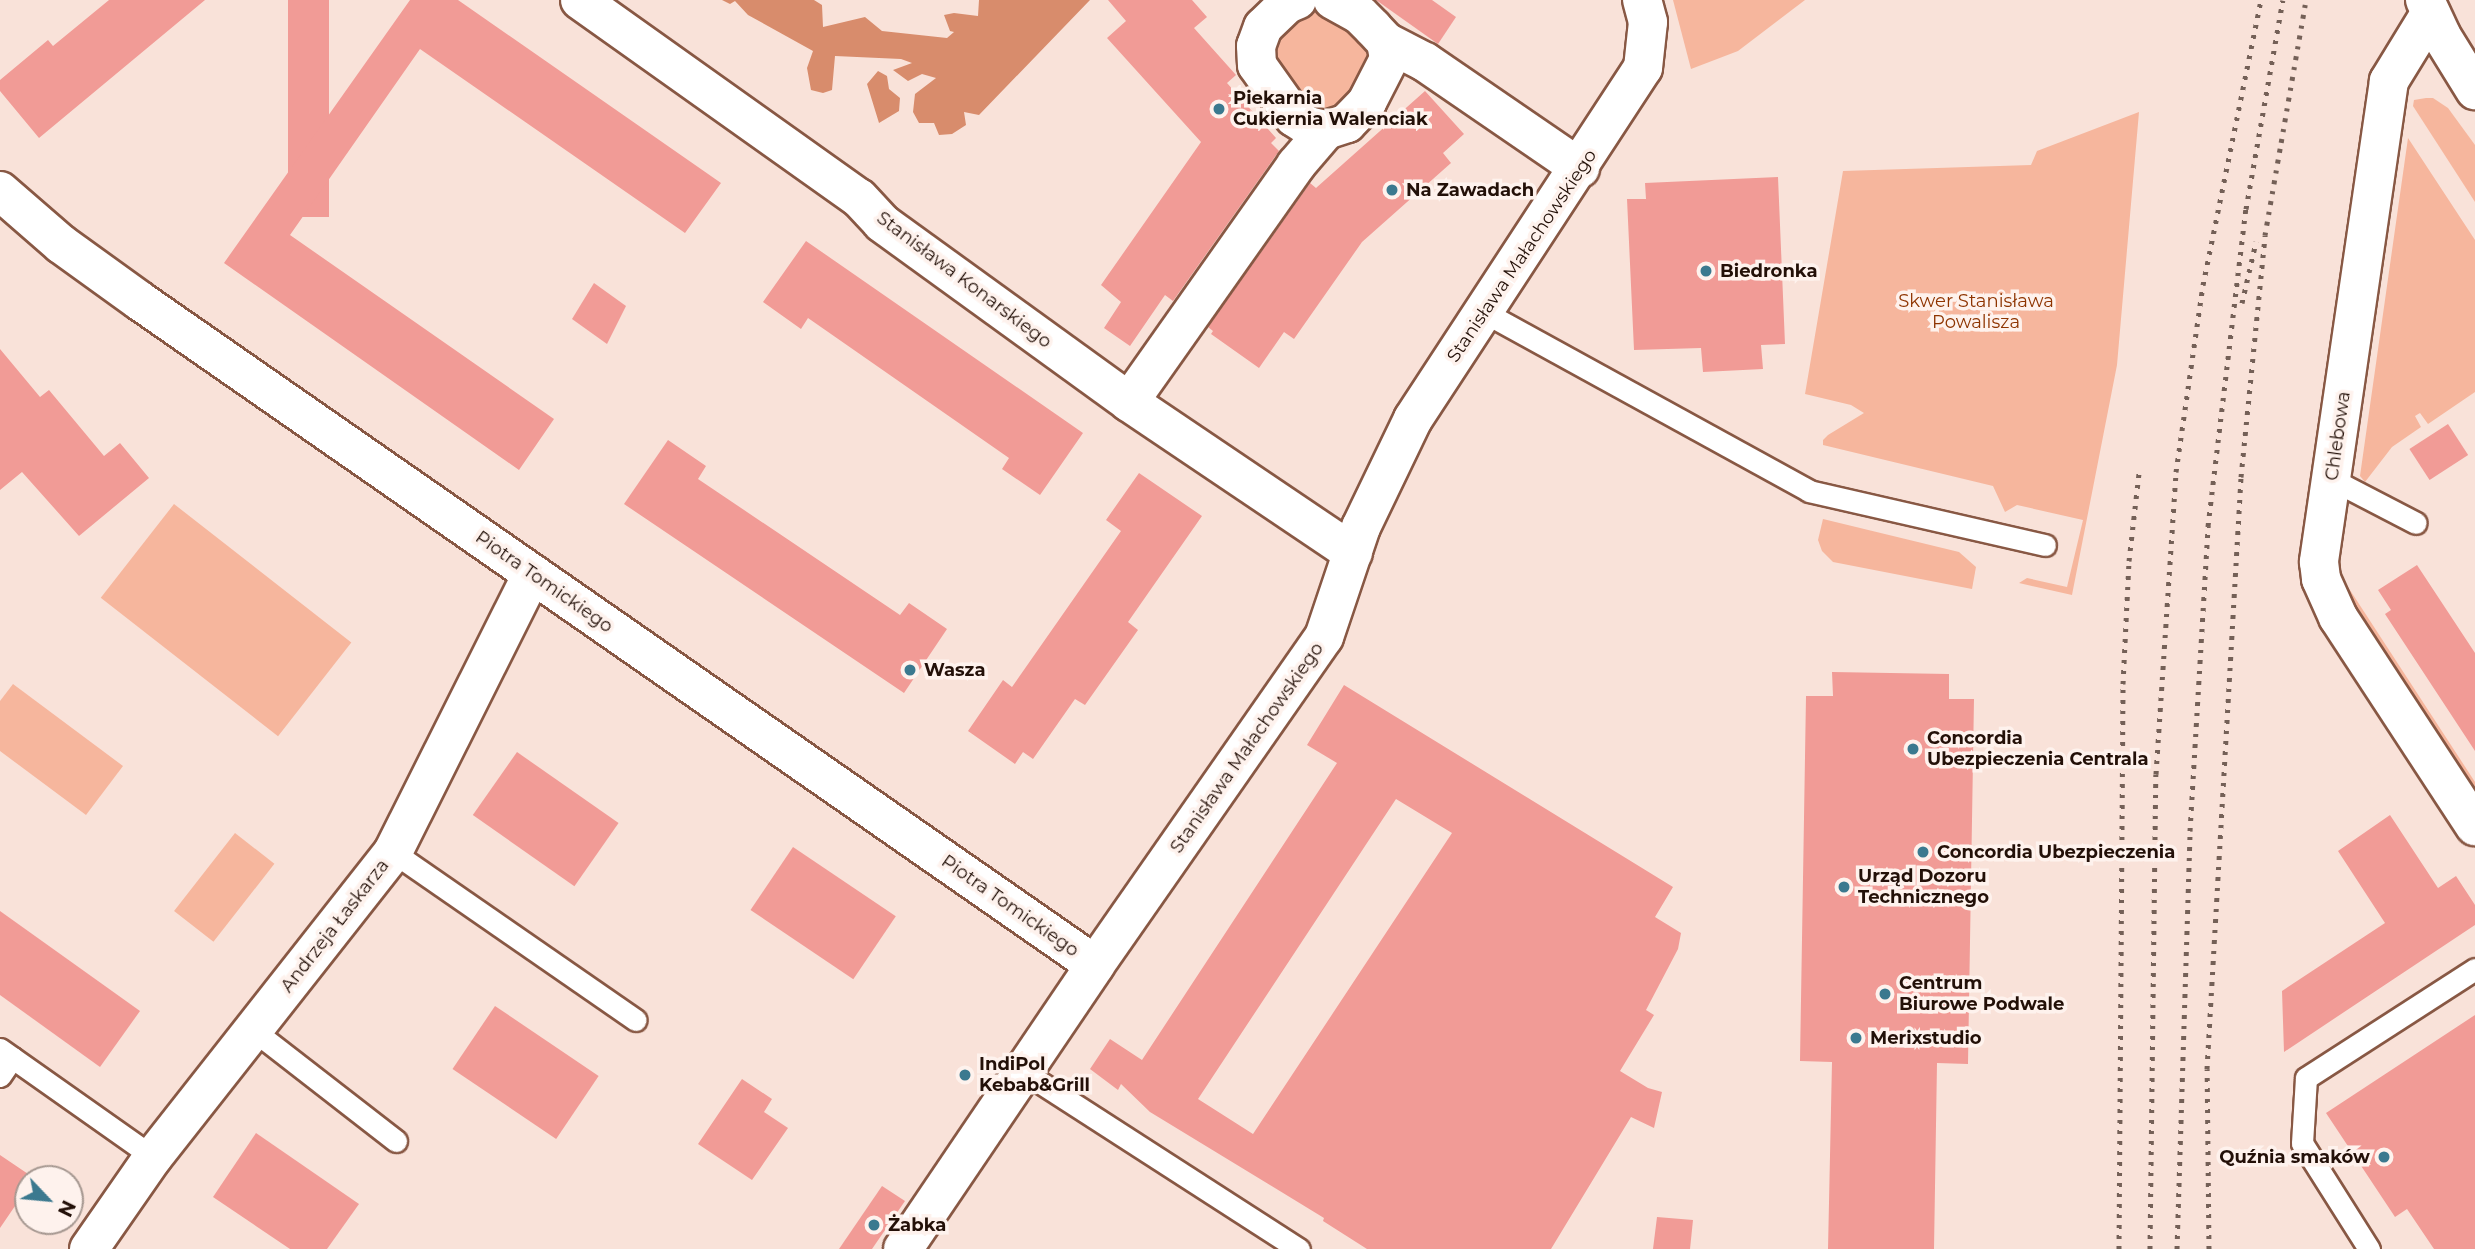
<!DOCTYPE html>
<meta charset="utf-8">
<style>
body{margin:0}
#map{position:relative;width:2475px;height:1249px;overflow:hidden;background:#f9e2d9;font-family:Montserrat,sans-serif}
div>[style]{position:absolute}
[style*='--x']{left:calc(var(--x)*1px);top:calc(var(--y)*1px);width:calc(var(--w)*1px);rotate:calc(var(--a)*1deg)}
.green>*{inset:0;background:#f6b69d;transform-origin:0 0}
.forest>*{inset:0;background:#d88c6c}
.building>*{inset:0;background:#f19b96;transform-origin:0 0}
.roads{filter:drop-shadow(2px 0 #885844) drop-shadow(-2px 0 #885844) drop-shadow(0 2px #885844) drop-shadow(0 -2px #885844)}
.lane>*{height:21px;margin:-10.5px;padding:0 10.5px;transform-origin:10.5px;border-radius:10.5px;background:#fff}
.street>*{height:38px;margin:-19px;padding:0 19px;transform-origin:19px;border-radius:19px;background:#fff}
.rail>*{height:5px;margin-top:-2.5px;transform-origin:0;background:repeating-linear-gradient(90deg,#746057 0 3.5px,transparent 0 10.5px)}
.dots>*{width:19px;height:19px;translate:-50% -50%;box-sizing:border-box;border:4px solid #fef2ed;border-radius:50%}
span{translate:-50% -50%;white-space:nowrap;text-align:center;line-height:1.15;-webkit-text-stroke:7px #fef2ed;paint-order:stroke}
.poi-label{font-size:18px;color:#231008;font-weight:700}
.left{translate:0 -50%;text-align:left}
.right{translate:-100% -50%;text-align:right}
.street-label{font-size:18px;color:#231008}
.park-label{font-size:18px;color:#8e3400}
.north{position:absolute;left:14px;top:1165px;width:70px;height:70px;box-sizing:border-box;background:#fef2ed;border:2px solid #a69891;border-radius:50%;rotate:116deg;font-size:19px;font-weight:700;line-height:28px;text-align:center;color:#231008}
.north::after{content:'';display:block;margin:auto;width:24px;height:32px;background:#3b798f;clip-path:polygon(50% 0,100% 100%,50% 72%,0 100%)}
</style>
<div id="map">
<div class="green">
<i style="clip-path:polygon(1673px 0,1805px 0,1738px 51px,1691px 69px)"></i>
<i style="clip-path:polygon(1307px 9px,1325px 9px,1341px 16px,1375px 56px,1337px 112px,1315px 112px,1278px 77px,1270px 39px)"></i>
<i style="clip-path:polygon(2426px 98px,2433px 98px,2448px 108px,2475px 145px,2475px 202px,2413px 106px,2414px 100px)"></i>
<i style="clip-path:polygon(2139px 112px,2117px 365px,2072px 595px,2019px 583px,2027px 578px,2067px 587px,2083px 520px,2017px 505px,2005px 512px,1993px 486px,1823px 445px,1823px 440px,1828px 435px,1864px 413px,1851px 405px,1805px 394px,1843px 171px,2031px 165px,2037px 151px)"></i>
<i style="clip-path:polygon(2408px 138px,2475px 240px,2475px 392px,2428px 424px,2420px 413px,2415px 416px,2421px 427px,2392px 447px,2365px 482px,2360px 476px)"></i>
<i style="left:174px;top:504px;width:225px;height:119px;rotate:38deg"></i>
<i style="clip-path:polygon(1823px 519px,1959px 552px,1976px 567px,1972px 589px,1833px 562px,1822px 551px,1818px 540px)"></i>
<i style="clip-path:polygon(2346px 584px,2475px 782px,2475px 798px,2344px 598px)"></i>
<i style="clip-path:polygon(13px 684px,123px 766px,86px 815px,0 751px,0 701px)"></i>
<i style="left:235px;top:833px;width:50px;height:99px;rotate:38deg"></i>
</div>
<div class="forest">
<i style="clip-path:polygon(722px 0,814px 0,822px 5px,823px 27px,865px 17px,882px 31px,947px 38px,954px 32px,950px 31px,944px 15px,954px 13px,978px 16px,979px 0,1090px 0,979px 115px,964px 112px,966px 125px,952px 134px,939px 135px,934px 123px,919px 123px,913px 112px,915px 94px,936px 78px,922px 74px,908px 81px,893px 70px,912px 63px,901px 59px,835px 56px,832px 90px,823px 93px,811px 90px,807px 68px,813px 51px,748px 15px,735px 1px,730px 4px)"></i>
<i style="clip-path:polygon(878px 71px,887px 76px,889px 89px,900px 98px,899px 111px,879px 123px,867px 84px)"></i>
</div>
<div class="building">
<i style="clip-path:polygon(109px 0,205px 0,39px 138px,0 91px,0 80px,48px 40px,53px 46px)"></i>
<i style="left:288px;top:0;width:41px;height:217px"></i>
<i style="clip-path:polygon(410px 0,458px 0,721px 183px,685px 233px,420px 49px,290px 235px,554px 419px,519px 470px,224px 263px)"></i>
<i style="clip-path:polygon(1108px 0,1192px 0,1207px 17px,1194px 28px,1236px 75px,1227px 83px,1276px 138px,1271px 143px,1279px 151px,1173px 301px,1165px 295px,1130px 346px,1104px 328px,1121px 302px,1101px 285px,1201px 142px,1107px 38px,1126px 21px)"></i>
<i style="clip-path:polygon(1376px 0,1432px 0,1456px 17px,1438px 44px)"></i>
<i style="clip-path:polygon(1425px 91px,1464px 134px,1443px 153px,1451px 163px,1362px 242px,1294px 339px,1284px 332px,1259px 368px,1211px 334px,1213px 331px,1208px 327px,1310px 183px,1316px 188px)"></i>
<i style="clip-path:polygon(1778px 177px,1785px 344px,1761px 345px,1763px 369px,1703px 372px,1701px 348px,1634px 350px,1627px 199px,1646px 199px,1645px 183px)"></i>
<i style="clip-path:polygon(806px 241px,1083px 433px,1040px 495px,1002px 469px,1009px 458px,864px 357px,808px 318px,801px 329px,763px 302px)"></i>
<i style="clip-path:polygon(594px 283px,626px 306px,607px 344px,572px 319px)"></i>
<i style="clip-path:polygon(0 349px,40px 397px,49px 390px,104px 456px,120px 443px,149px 478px,79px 536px,22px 472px,0 490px)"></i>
<i style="left:2448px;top:424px;width:37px;height:46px;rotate:57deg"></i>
<i style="clip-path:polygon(668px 440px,706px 466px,698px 479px,900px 615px,909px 603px,947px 629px,904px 693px,624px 504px)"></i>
<i style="clip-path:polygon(1139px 473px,1202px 516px,1128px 622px,1138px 630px,1085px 705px,1075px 699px,1033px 759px,1023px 752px,1015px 764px,968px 731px,1003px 680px,1012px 687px,1121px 531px,1106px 520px)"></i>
<i style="clip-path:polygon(2417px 565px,2475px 653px,2475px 751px,2385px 614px,2391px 610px,2378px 590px)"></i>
<i style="clip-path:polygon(1832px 672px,1949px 674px,1949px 699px,1974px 699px,1968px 1064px,1937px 1063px,1934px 1249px,1828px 1249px,1832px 1062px,1800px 1061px,1806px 696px,1833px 696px)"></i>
<i style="clip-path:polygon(evenodd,1344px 685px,1673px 887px,1655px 917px,1681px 933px,1678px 949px,1646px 1010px,1654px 1015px,1620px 1071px,1648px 1088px,1662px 1092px,1654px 1128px,1631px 1117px,1551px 1249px,1367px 1249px,1323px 1221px,1324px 1218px,1150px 1112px,1121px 1084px,1118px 1090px,1090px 1069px,1110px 1039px,1142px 1060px,1337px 763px,1307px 745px,1344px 685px,1396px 799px,1452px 833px,1253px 1134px,1198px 1099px,1396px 799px)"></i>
<i style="left:517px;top:752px;width:124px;height:77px;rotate:35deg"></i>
<i style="clip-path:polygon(2390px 815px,2438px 888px,2456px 876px,2475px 905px,2475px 925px,2284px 1052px,2282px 991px,2385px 923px,2338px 851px)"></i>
<i style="left:793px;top:847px;width:124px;height:76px;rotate:34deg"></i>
<i style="clip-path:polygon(0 911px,140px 1011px,100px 1067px,0 995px)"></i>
<i style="left:495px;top:1006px;width:125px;height:76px;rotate:34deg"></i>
<i style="clip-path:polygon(2475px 1015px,2475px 1249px,2434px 1249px,2407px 1209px,2395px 1217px,2326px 1113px)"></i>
<i style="clip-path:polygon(742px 1079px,772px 1099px,764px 1112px,788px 1128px,752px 1180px,698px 1144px)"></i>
<i style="clip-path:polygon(256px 1133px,359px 1204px,327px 1249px,290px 1249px,213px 1197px)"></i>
<i style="clip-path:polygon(0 1155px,34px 1178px,28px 1179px,28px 1187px,0 1228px)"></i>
<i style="clip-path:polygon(882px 1186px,905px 1201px,872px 1249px,839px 1249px)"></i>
<i style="clip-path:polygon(1657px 1217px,1693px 1220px,1690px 1249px,1653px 1249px)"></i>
</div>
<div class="roads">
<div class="lane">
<i style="--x:1484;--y:312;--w:371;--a:28.8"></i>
<i style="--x:1809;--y:491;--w:242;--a:12.9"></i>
<i style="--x:2333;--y:480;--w:93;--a:27.4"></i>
<i style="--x:393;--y:852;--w:295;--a:34.7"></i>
<i style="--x:253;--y:1030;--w:181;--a:37.8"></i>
<i style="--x:0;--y:1049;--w:187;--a:35.2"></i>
<i style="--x:1024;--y:1072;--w:327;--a:32.8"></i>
<i style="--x:0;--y:1076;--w:22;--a:-56"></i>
<i style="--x:2369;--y:1249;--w:125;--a:-122.3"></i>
<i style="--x:2302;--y:1143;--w:65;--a:-86.5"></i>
<i style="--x:2306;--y:1078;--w:201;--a:-32.8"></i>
</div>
<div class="street">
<i style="--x:580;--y:0;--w:342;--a:35.4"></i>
<i style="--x:859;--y:198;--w:34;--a:47"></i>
<i style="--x:882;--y:223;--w:305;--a:35.9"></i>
<i style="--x:1129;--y:402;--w:270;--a:34"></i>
<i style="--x:1297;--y:0;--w:11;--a:158"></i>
<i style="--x:1287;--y:4;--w:33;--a:136"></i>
<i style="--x:1263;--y:27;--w:20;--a:110"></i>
<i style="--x:1256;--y:46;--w:19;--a:87"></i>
<i style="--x:1257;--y:65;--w:64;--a:54.6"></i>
<i style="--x:1294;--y:117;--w:17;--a:33"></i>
<i style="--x:1308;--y:126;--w:18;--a:13"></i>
<i style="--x:1326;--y:130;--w:22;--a:-18"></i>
<i style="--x:1347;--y:123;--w:29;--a:-46"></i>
<i style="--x:1367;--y:102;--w:48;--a:-62.9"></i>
<i style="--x:1389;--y:59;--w:17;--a:-100"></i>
<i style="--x:1386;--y:42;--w:19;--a:-133"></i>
<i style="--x:1373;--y:28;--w:18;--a:-135"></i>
<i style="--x:1360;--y:15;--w:31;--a:-151"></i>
<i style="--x:2425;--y:0;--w:38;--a:65"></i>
<i style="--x:2441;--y:35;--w:65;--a:58.3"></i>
<i style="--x:2430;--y:14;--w:79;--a:121.5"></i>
<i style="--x:2389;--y:81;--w:486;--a:98.3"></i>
<i style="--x:2319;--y:562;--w:17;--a:83"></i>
<i style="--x:2321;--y:579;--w:42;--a:65.9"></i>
<i style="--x:2338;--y:617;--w:250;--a:56.8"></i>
<i style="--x:1386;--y:42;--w:44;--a:27.1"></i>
<i style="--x:1425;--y:62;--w:188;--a:34.4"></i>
<i style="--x:0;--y:191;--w:81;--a:41"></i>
<i style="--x:61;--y:244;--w:97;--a:35.8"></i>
<i style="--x:140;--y:301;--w:1163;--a:34.81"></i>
<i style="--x:1129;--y:402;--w:290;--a:-54.8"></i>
<i style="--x:1296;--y:165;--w:46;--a:-49.4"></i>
<i style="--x:89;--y:1249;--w:112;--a:-55.2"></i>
<i style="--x:153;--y:1157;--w:388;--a:-51.8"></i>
<i style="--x:393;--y:852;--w:311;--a:-63.4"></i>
<i style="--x:903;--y:1249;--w:343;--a:-55.9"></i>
<i style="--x:1095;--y:965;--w:400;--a:-55.1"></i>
<i style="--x:1324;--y:637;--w:116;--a:-71.4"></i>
<i style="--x:1361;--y:527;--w:120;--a:-64.3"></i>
<i style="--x:1413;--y:419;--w:420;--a:-56.8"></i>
<i style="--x:1643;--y:68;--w:46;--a:-83.8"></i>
<i style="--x:1648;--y:22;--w:23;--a:-105"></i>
</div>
</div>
<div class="rail">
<i style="--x:2242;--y:303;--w:63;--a:-77.1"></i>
<i style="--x:2119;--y:1249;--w:565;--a:-89.59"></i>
<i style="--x:2123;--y:684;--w:123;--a:-87.2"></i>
<i style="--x:2129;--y:561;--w:89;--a:-83.5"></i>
<i style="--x:2150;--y:1249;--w:475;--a:-89.3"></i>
<i style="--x:2156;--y:774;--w:303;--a:-86.2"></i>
<i style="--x:2176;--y:472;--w:189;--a:-81.8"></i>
<i style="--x:2203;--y:285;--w:291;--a:-78.5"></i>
<i style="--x:2177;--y:1249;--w:418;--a:-88.2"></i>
<i style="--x:2190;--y:831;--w:306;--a:-86.6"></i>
<i style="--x:2208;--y:526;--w:319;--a:-83.2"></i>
<i style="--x:2246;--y:209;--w:212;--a:-80"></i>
<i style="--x:2209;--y:1249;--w:180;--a:-90.6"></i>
<i style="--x:2207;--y:1069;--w:593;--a:-86.71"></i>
<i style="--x:2241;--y:477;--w:243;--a:-84.3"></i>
<i style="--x:2265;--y:235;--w:239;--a:-80.1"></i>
</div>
<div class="dots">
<i style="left:1219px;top:109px;background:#3b798f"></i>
<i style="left:1392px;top:190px;background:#3b798f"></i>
<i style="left:1706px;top:271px;background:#3b798f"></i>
<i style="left:910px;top:670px;background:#3b798f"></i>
<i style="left:1913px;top:749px;background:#3b798f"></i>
<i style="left:1923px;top:852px;background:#3b798f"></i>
<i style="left:1844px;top:887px;background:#3b798f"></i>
<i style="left:1885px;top:994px;background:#3b798f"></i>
<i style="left:1856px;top:1038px;background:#3b798f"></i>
<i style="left:965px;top:1075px;background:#3b798f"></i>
<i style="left:2384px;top:1157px;background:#3b798f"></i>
<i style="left:874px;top:1225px;background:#3b798f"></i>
</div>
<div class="poi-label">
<span class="left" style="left:1233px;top:109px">Piekarnia<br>Cukiernia Walenciak</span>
<span class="left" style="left:1406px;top:190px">Na Zawadach</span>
<span class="left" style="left:1720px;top:271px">Biedronka</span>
<span class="left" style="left:924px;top:670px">Wasza</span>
<span class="left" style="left:1927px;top:749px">Concordia<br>Ubezpieczenia Centrala</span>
<span class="left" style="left:1937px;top:852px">Concordia Ubezpieczenia</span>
<span class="left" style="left:1858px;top:887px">Urząd Dozoru<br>Technicznego</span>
<span class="left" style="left:1899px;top:994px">Centrum<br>Biurowe Podwale</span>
<span class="left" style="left:1870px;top:1038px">Merixstudio</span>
<span class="left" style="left:979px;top:1075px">IndiPol<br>Kebab&amp;Grill</span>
<span class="right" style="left:2370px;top:1157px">Quźnia smaków</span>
<span class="left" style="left:888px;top:1225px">Żabka</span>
</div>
<div class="street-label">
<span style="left:1522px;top:256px;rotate:-56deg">Stanisława Małachowskiego</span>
<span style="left:964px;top:280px;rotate:37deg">Stanisława Konarskiego</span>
<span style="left:2338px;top:436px;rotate:-82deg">Chlebowa</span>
<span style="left:544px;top:582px;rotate:35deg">Piotra Tomickiego</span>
<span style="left:1247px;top:748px;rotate:-55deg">Stanisława Małachowskiego</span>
<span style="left:1010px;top:906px;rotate:35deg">Piotra Tomickiego</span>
<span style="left:335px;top:926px;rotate:-52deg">Andrzeja Łaskarza</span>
</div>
<div class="park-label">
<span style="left:1976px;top:312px">Skwer Stanisława<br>Powalisza</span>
</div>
<div class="north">N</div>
</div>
